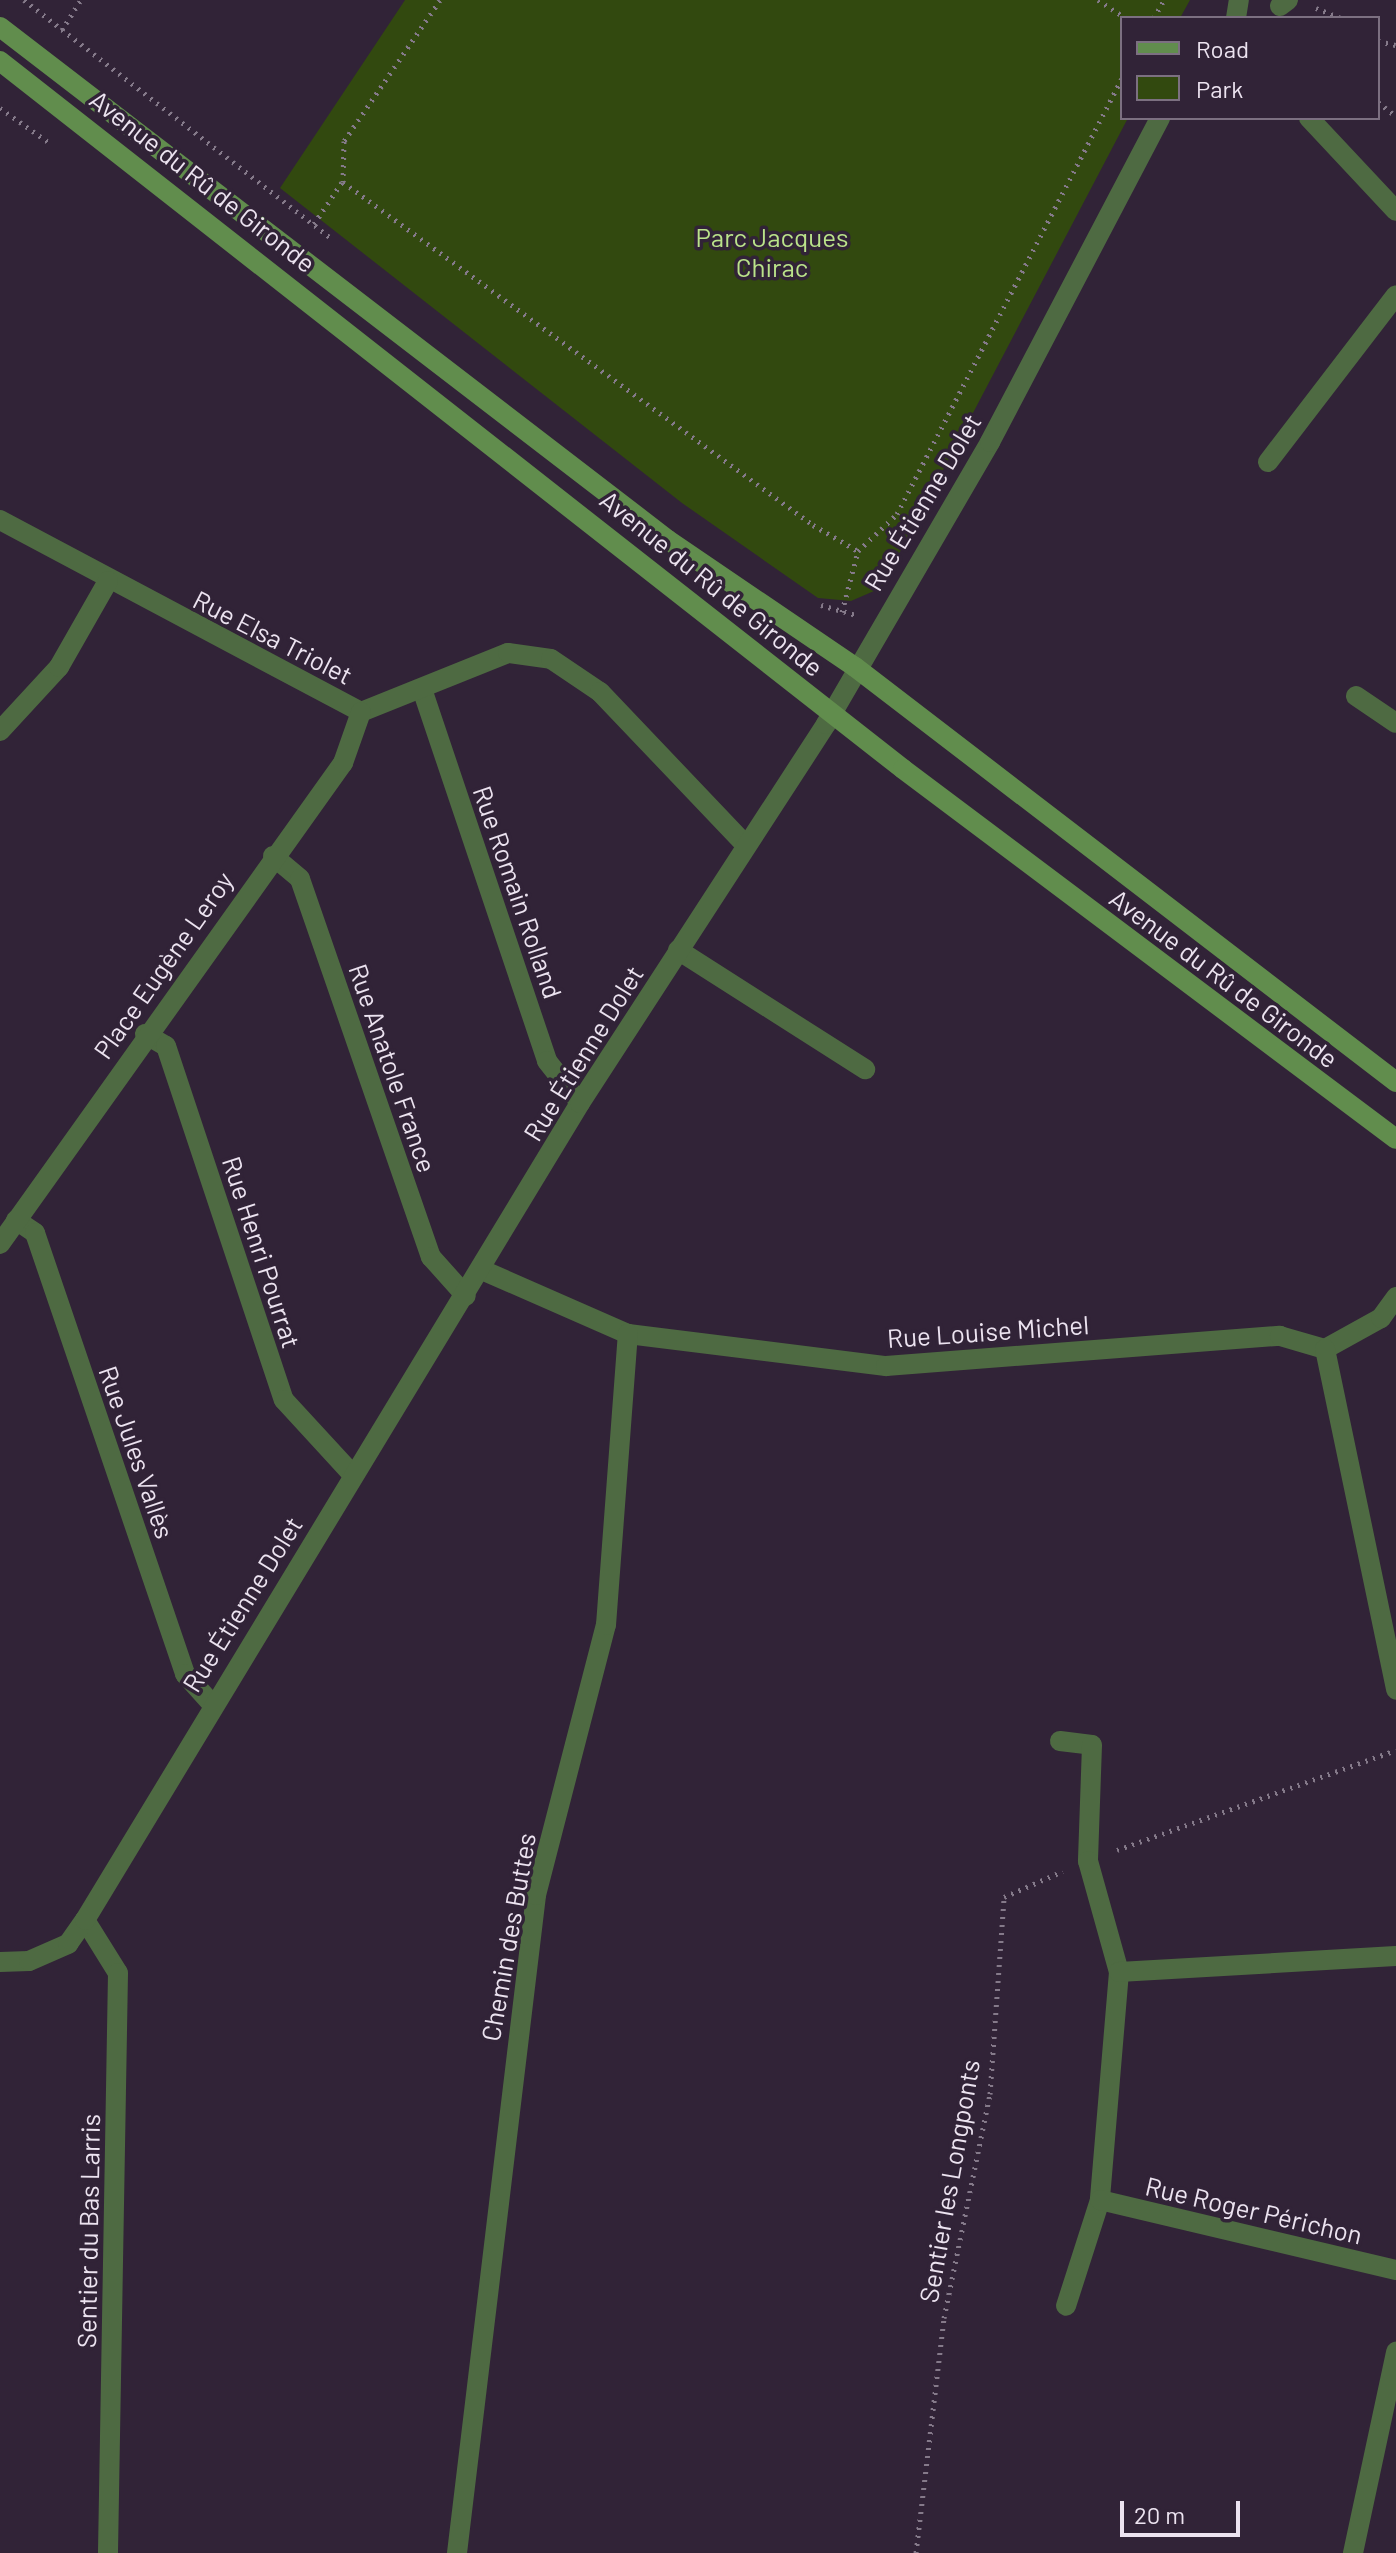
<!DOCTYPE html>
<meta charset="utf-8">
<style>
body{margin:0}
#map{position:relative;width:1396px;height:2553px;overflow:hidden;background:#312337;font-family:Barlow,sans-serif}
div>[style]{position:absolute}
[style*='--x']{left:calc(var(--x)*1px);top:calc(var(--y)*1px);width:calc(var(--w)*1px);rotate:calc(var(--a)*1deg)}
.green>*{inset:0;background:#32490f}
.path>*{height:5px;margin-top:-2.5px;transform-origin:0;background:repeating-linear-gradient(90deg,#857a8a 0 2px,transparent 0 8px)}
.lane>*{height:20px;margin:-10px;padding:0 10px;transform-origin:10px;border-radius:10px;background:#4e6a42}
.street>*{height:20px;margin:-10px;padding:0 10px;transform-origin:10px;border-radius:10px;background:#4e6a42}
.secondary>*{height:20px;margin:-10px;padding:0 10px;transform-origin:10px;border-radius:10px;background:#618d4d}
span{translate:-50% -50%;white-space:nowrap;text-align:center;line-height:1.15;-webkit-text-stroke:7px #312337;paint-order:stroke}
.street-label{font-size:26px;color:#ece3f0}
.park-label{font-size:26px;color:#bae38a}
.legend{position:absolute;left:1120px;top:16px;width:260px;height:104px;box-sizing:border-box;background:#312337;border:2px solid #7c7081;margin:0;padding:10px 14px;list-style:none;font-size:24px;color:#ece3f0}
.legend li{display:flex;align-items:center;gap:16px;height:40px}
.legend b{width:40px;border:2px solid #7c7081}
.scale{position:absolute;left:1120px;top:2501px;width:120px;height:36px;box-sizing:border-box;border:4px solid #ece3f0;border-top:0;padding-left:10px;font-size:24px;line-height:28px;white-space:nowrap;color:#ece3f0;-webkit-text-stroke:6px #312337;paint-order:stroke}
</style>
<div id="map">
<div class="green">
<i style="clip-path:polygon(405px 0,1190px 0,1180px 18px,1122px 18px,1122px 118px,1128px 118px,881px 588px,851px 601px,818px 598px,682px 503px,280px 188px)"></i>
</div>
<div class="path">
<i style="--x:24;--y:0;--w:391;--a:37.8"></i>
<i style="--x:440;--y:0;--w:171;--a:124.2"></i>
<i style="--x:344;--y:141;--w:41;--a:91.4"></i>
<i style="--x:343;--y:182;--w:582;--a:36.12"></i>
<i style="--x:813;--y:525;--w:52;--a:30"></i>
<i style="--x:1098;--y:0;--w:33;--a:33"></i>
<i style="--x:1316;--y:8;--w:27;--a:22"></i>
<i style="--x:1154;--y:18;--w:21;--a:-61"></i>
<i style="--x:62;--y:30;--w:36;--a:-58"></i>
<i style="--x:1378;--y:41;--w:18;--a:13"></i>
<i style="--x:1378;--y:102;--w:23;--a:38"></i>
<i style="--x:0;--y:108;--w:62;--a:35.2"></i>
<i style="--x:314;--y:224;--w:50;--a:-56.3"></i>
<i style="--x:821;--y:605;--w:37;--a:16"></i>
<i style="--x:842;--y:612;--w:63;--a:-75.3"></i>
<i style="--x:858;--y:551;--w:54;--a:-43.5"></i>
<i style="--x:897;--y:514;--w:490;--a:-62.7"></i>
<i style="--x:1117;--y:1850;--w:296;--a:-19.7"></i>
<i style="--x:916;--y:2553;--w:237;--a:-83.2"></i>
<i style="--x:944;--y:2318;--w:229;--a:-78.4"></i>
<i style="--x:990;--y:2094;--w:197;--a:-85.9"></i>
<i style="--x:1004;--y:1897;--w:64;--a:-23.8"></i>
</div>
<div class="lane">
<i style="--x:1280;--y:6;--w:10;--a:-37"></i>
<i style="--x:1268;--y:462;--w:210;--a:-52.5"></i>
<i style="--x:422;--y:689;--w:392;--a:71.4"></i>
<i style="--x:547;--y:1061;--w:53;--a:51.8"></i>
<i style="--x:1356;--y:696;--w:48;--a:34"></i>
<i style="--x:273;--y:856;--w:35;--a:40"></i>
<i style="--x:300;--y:879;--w:400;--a:70.9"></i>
<i style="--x:431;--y:1257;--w:52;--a:48.1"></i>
<i style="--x:678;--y:950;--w:222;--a:32.5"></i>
<i style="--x:145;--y:1034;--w:24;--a:30"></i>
<i style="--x:166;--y:1046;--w:373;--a:71.6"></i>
<i style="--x:284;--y:1400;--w:100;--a:47.4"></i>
<i style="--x:16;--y:1220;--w:23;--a:34"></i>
<i style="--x:35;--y:1233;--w:466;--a:71.2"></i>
<i style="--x:185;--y:1674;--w:39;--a:48"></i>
</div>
<div class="street">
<i style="--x:1236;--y:18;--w:18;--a:-81"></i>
<i style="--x:1309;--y:118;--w:127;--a:46.9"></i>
<i style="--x:0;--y:520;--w:409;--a:28"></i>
<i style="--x:361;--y:712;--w:158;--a:-21.9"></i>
<i style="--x:508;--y:653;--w:43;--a:7.9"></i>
<i style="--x:551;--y:659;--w:59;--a:34"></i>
<i style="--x:600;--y:692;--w:210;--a:46.4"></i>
<i style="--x:0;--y:731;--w:87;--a:-47.3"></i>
<i style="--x:59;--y:667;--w:99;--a:-60.3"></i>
<i style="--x:0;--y:1244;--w:591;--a:-54.51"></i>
<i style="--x:343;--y:763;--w:54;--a:-70.6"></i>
<i style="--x:482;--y:1270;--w:159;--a:23.7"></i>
<i style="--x:628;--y:1334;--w:260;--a:7.1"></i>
<i style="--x:886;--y:1366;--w:395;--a:-4.4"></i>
<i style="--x:1280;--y:1336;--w:47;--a:16.1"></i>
<i style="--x:1325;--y:1349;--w:64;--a:-29"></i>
<i style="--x:1381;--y:1318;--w:26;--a:-54"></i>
<i style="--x:1325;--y:1349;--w:348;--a:78.2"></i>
<i style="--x:1060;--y:1741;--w:32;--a:7"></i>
<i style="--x:1092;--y:1745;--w:116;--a:92"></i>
<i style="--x:1088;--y:1861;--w:115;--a:74.4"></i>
<i style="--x:1119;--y:1972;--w:229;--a:94.8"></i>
<i style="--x:1100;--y:2200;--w:111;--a:107.8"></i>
<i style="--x:85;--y:1920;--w:62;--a:58.1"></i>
<i style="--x:118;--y:1973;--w:580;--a:90.99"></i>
<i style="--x:0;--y:1962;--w:29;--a:-2"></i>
<i style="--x:29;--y:1961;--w:43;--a:-23.6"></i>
<i style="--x:68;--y:1944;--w:29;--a:-55"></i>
<i style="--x:85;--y:1920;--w:955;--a:-58.79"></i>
<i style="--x:580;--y:1103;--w:452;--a:-57"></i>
<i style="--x:826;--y:724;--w:326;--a:-59.8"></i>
<i style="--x:990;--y:442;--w:366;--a:-62.3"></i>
<i style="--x:1119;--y:1972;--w:277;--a:-3.3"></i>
<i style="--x:1100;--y:2200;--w:304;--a:13.3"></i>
<i style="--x:457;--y:2553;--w:663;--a:-83.15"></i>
<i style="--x:536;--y:1895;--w:279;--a:-75.5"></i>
<i style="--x:606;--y:1625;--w:292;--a:-85.7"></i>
<i style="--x:1353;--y:2553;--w:206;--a:-77.9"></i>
</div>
<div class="secondary">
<i style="--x:0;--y:27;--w:842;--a:37.52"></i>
<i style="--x:668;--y:540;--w:226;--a:34.2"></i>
<i style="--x:855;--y:667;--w:682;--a:37.49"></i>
<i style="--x:0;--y:61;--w:1147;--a:38.1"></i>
<i style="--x:903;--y:769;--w:616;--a:36.89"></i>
</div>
<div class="street-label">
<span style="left:203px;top:181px;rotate:38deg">Avenue du Rû de Gironde</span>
<span style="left:922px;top:502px;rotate:-59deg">Rue Étienne Dolet</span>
<span style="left:712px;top:583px;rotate:39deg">Avenue du Rû de Gironde</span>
<span style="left:273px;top:637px;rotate:27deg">Rue Elsa Triolet</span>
<span style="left:518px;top:892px;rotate:71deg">Rue Romain Rolland</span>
<span style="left:163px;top:965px;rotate:-55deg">Place Eugène Leroy</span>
<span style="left:1224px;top:978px;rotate:37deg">Avenue du Rû de Gironde</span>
<span style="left:583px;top:1053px;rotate:-58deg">Rue Étienne Dolet</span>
<span style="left:393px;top:1068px;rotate:71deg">Rue Anatole France</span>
<span style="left:262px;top:1252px;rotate:72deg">Rue Henri Pourrat</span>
<span style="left:988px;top:1331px;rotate:-4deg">Rue Louise Michel</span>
<span style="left:137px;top:1452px;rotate:71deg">Rue Jules Vallès</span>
<span style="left:242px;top:1604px;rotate:-58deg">Rue Étienne Dolet</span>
<span style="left:508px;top:1937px;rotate:-80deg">Chemin des Buttes</span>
<span style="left:949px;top:2181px;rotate:-80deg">Sentier les Longponts</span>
<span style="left:1254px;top:2210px;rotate:13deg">Rue Roger Périchon</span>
<span style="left:88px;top:2231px;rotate:-89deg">Sentier du Bas Larris</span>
</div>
<div class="park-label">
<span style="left:772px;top:252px">Parc Jacques<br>Chirac</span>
</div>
<ul class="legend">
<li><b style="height:10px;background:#618d4d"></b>Road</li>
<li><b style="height:22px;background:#32490f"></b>Park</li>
</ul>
<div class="scale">20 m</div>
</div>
